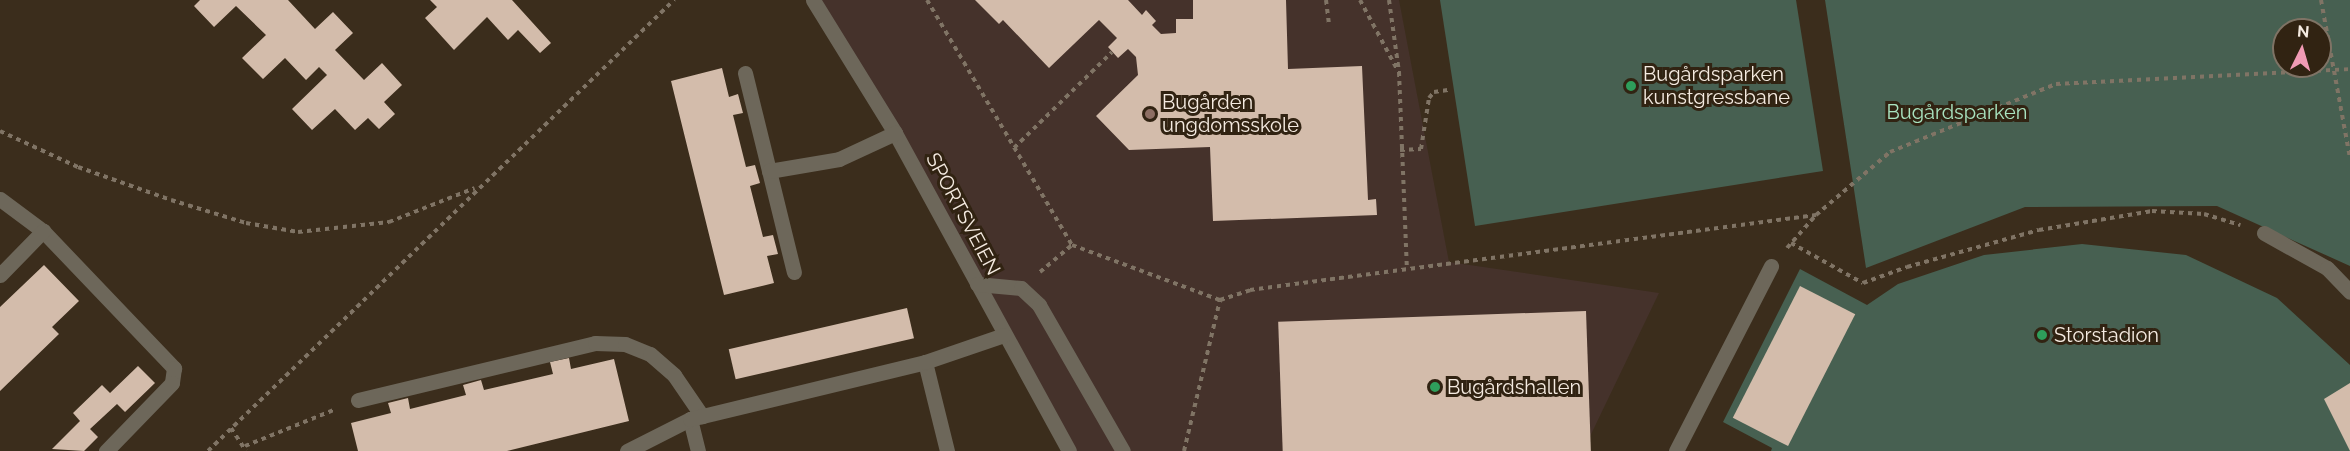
<!DOCTYPE html>
<meta charset="utf-8">
<style>
body{margin:0}
#map{position:relative;width:2350px;height:451px;overflow:hidden;background:#3b2d1c;font-family:Raleway,sans-serif}
div>[style]{position:absolute}
[style*='--x']{left:calc(var(--x)*1px);top:calc(var(--y)*1px);width:calc(var(--w)*1px);rotate:calc(var(--a)*1deg)}
.education>*{inset:0;background:#45322b}
.green>*{inset:0;background:#476051}
.building>*{inset:0;background:#d3bcab;transform-origin:0 0}
.path>*{height:4px;margin-top:-2px;transform-origin:0;background:repeating-linear-gradient(90deg,#807465 0 4.5px,transparent 0 9px)}
.minor>*{height:15px;margin:-7.5px;padding:0 7.5px;transform-origin:7.5px;border-radius:7.5px;background:#6d675a}
.dots>*{width:16px;height:16px;translate:-50% -50%;box-sizing:border-box;border:3px solid #312312;border-radius:50%}
span{translate:-50% -50%;white-space:nowrap;text-align:center;line-height:1.15;-webkit-text-stroke:6px #312312;paint-order:stroke}
.poi-label{font-size:20px;color:#f5ebe1}
.left{translate:0 -50%;text-align:left}
.park-label{font-size:20px;color:#a9e4c0}
.street-label{font-size:20px;color:#f5ebe1}
.north{position:absolute;left:2272px;top:18px;width:60px;height:60px;box-sizing:border-box;background:#312312;border:2px solid #7f7365;border-radius:50%;rotate:5deg;font-size:16px;font-weight:700;line-height:24px;text-align:center;color:#f5ebe1}
.north::after{content:'';display:block;margin:auto;width:21px;height:27px;background:#f19ab4;clip-path:polygon(50% 0,100% 100%,50% 72%,0 100%)}
</style>
<div id="map">
<div class="education">
<i style="clip-path:polygon(812px 0,1399px 0,1449px 262px,1659px 293px,1583px 451px,1069px 451px)"></i>
</div>
<div class="green">
<i style="clip-path:polygon(1440px 0,1796px 0,1823px 171px,1475px 226px)"></i>
<i style="clip-path:polygon(evenodd,1825px 0,2350px 0,2350px 266px,2217px 206px,2025px 207px,1866px 268px,1825px 0,2284px 30px,2320px 30px,2320px 66px,2284px 66px,2284px 30px)"></i>
<i style="clip-path:polygon(2082px 244px,2186px 255px,2277px 298px,2350px 365px,2350px 451px,1771px 451px,1772px 448px,1723px 422px,1800px 269px,1867px 305px,1898px 284px,1984px 255px)"></i>
</div>
<div class="building">
<i style="clip-path:polygon(200px 0,288px 0,315px 29px,333px 12px,353px 33px,335px 50px,364px 80px,382px 63px,402px 85px,384px 102px,395px 114px,379px 129px,368px 118px,355px 130px,335px 109px,312px 130px,292px 109px,327px 75px,319px 67px,306px 80px,285px 58px,263px 79px,242px 58px,266px 35px,236px 6px,214px 27px,194px 6px)"></i>
<i style="clip-path:polygon(430px 0,512px 0,551px 43px,540px 53px,518px 30px,508px 40px,487px 17px,454px 50px,425px 18px,437px 7px)"></i>
<i style="clip-path:polygon(975px 0,1128px 0,1142px 15px,1146px 10px,1156px 21px,1152px 25px,1161px 34px,1176px 33px,1176px 19px,1193px 19px,1193px 0,1286px 0,1288px 69px,1362px 66px,1368px 200px,1376px 199px,1377px 215px,1213px 221px,1210px 147px,1129px 150px,1096px 116px,1138px 75px,1136px 57px,1128px 49px,1118px 58px,1108px 47px,1117px 38px,1099px 20px,1049px 68px,1003px 20px,999px 24px)"></i>
<i style="clip-path:polygon(722px 68px,729px 97px,738px 94px,743px 113px,733px 115px,746px 167px,755px 165px,760px 183px,750px 186px,763px 237px,773px 235px,778px 254px,767px 256px,774px 283px,724px 295px,671px 81px)"></i>
<i style="clip-path:polygon(44px 265px,79px 301px,52px 327px,59px 334px,0 391px,0 307px)"></i>
<i style="left:1800px;top:286px;width:62px;height:148px;rotate:27deg"></i>
<i style="left:907px;top:308px;width:31px;height:183px;rotate:77deg"></i>
<i style="left:1586px;top:311px;width:140px;height:308px;rotate:88deg"></i>
<i style="clip-path:polygon(569px 358px,571px 369px,614px 359px,629px 421px,507px 451px,358px 451px,351px 423px,391px 413px,388px 403px,408px 398px,410px 409px,466px 395px,463px 385px,481px 380px,484px 390px,553px 374px,550px 362px)"></i>
<i style="clip-path:polygon(138px 366px,155px 383px,125px 412px,117px 404px,90px 429px,98px 437px,84px 451px,52px 449px,80px 421px,73px 413px,102px 385px,110px 393px)"></i>
<i style="clip-path:polygon(2350px 383px,2350px 451px,2324px 399px)"></i>
</div>
<div class="path">
<i style="--x:927;--y:0;--w:285;--a:59.4"></i>
<i style="--x:1072;--y:245;--w:158;--a:20.4"></i>
<i style="--x:1326;--y:0;--w:24;--a:83"></i>
<i style="--x:1360;--y:0;--w:78;--a:61.8"></i>
<i style="--x:1389;--y:0;--w:73;--a:82.1"></i>
<i style="--x:1399;--y:72;--w:197;--a:87.7"></i>
<i style="--x:2321;--y:0;--w:161;--a:79.6"></i>
<i style="--x:0;--y:131;--w:86;--a:24.8"></i>
<i style="--x:78;--y:167;--w:99;--a:19.5"></i>
<i style="--x:171;--y:200;--w:78;--a:17"></i>
<i style="--x:246;--y:223;--w:53;--a:9.8"></i>
<i style="--x:298;--y:232;--w:92;--a:-6.3"></i>
<i style="--x:389;--y:222;--w:92;--a:-21.6"></i>
<i style="--x:1014;--y:148;--w:137;--a:-44.4"></i>
<i style="--x:1400;--y:150;--w:21;--a:-3"></i>
<i style="--x:1421;--y:149;--w:52;--a:-81.1"></i>
<i style="--x:1429;--y:98;--w:8;--a:-50"></i>
<i style="--x:1434;--y:92;--w:14;--a:-8"></i>
<i style="--x:1791;--y:243;--w:82;--a:29.1"></i>
<i style="--x:1863;--y:283;--w:47;--a:-20"></i>
<i style="--x:1907;--y:267;--w:137;--a:-15.7"></i>
<i style="--x:2039;--y:230;--w:115;--a:-9.5"></i>
<i style="--x:2152;--y:211;--w:52;--a:3.3"></i>
<i style="--x:2204;--y:214;--w:38;--a:17"></i>
<i style="--x:1787;--y:248;--w:44;--a:-48.7"></i>
<i style="--x:1816;--y:215;--w:97;--a:-40.4"></i>
<i style="--x:1890;--y:152;--w:179;--a:-22.3"></i>
<i style="--x:2056;--y:84;--w:294;--a:-2.9"></i>
<i style="--x:1040;--y:272;--w:42;--a:-40.2"></i>
<i style="--x:231;--y:428;--w:27;--a:57"></i>
<i style="--x:245;--y:446;--w:98;--a:-22.1"></i>
<i style="--x:208;--y:451;--w:649;--a:-44.06"></i>
<i style="--x:1184;--y:451;--w:155;--a:-76.6"></i>
<i style="--x:1220;--y:300;--w:32;--a:-18"></i>
<i style="--x:1250;--y:290;--w:571;--a:-7.55"></i>
</div>
<div class="minor">
<i style="--x:813;--y:0;--w:156;--a:58.3"></i>
<i style="--x:895;--y:133;--w:362;--a:61.3"></i>
<i style="--x:745;--y:73;--w:205;--a:76.2"></i>
<i style="--x:769;--y:171;--w:71;--a:-9.7"></i>
<i style="--x:839;--y:159;--w:62;--a:-24.9"></i>
<i style="--x:0;--y:199;--w:54;--a:36.7"></i>
<i style="--x:43;--y:231;--w:190;--a:46.3"></i>
<i style="--x:174;--y:368;--w:15;--a:98"></i>
<i style="--x:172;--y:383;--w:95;--a:134.1"></i>
<i style="--x:2264;--y:233;--w:72;--a:29.1"></i>
<i style="--x:2327;--y:268;--w:33;--a:46"></i>
<i style="--x:0;--y:275;--w:62;--a:-45.7"></i>
<i style="--x:977;--y:284;--w:44;--a:5.2"></i>
<i style="--x:1021;--y:288;--w:25;--a:43"></i>
<i style="--x:1039;--y:305;--w:168;--a:60.1"></i>
<i style="--x:925;--y:362;--w:92;--a:76.1"></i>
<i style="--x:358;--y:400;--w:244;--a:-13.5"></i>
<i style="--x:595;--y:343;--w:30;--a:2"></i>
<i style="--x:625;--y:344;--w:27;--a:22"></i>
<i style="--x:650;--y:354;--w:32;--a:41"></i>
<i style="--x:674;--y:375;--w:50;--a:55.7"></i>
<i style="--x:690;--y:419;--w:33;--a:76"></i>
<i style="--x:627;--y:451;--w:71;--a:-26.9"></i>
<i style="--x:690;--y:419;--w:242;--a:-13.6"></i>
<i style="--x:925;--y:362;--w:83;--a:-18.9"></i>
<i style="--x:1676;--y:451;--w:208;--a:-62.8"></i>
</div>
<div class="dots">
<i style="left:1631px;top:86px;background:#2e9e5b"></i>
<i style="left:1150px;top:114px;background:#8d6e63"></i>
<i style="left:2042px;top:335px;background:#2e9e5b"></i>
<i style="left:1435px;top:387px;background:#2e9e5b"></i>
</div>
<div class="poi-label">
<span class="left" style="left:1643px;top:86px">Bugårdsparken<br>kunstgressbane</span>
<span class="left" style="left:1162px;top:114px">Bugården<br>ungdomsskole</span>
<span class="left" style="left:2054px;top:335px">Storstadion</span>
<span class="left" style="left:1447px;top:387px">Bugårdshallen</span>
</div>
<div class="park-label">
<span style="left:1957px;top:112px">Bugårdsparken</span>
</div>
<div class="street-label">
<span style="left:963px;top:214px;rotate:62deg">SPORTSVEIEN</span>
</div>
<div class="north">N</div>
</div>
